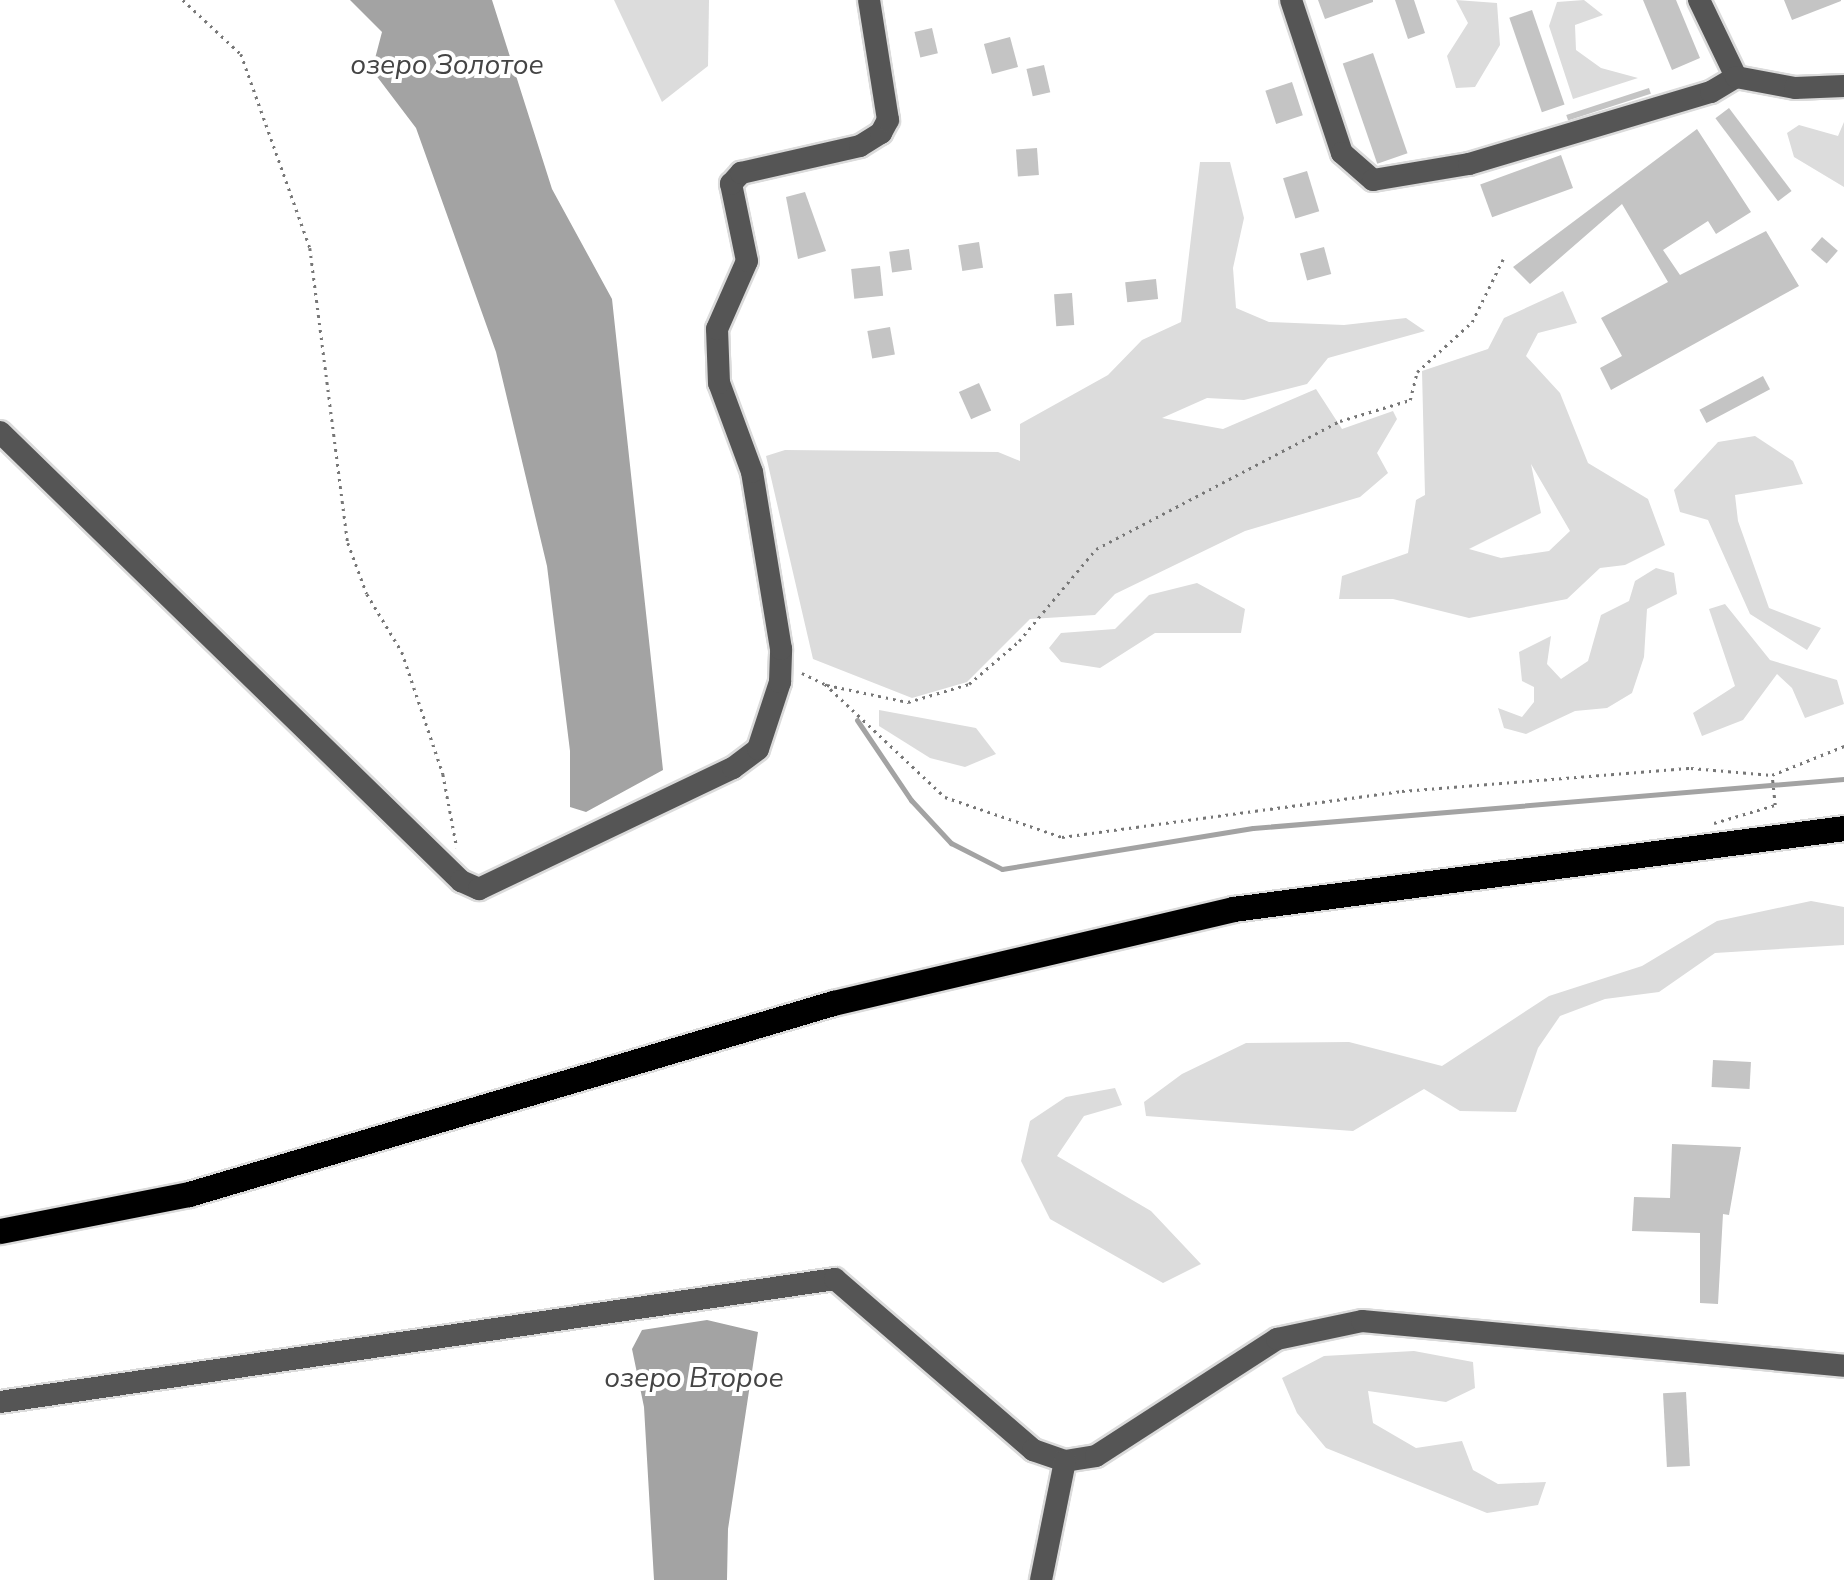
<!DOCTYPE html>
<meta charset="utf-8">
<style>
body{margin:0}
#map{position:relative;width:1844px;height:1580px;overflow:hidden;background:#fff;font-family:"Nunito Sans",sans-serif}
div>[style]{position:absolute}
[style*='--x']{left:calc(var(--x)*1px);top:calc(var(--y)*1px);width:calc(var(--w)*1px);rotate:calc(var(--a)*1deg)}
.green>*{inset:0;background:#dcdcdc}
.water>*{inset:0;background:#a3a3a3}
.stream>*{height:5px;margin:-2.5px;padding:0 2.5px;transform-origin:2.5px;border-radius:2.5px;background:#a3a3a3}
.building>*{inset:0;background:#c4c4c4;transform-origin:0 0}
.path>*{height:2.5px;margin-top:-1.25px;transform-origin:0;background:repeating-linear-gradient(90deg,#777 0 2.5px,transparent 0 7.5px)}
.roads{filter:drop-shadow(2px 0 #dbdbdb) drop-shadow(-2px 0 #dbdbdb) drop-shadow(0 2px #dbdbdb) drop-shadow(0 -2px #dbdbdb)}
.minor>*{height:22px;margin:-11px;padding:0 11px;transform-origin:11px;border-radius:11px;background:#555}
.major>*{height:25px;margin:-12.5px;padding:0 12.5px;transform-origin:12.5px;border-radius:12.5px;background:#000}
span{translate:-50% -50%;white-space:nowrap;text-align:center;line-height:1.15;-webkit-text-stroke:8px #fff;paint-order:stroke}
.water-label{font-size:28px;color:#444;font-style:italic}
</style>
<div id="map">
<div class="green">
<i style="clip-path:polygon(614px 0,709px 0,708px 66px,662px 102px)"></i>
<i style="clip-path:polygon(1456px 0,1497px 3px,1500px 45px,1475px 87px,1456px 88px,1447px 56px,1468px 23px)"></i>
<i style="clip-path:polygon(1584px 0,1603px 15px,1575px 25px,1576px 50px,1601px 68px,1638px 78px,1573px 99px,1549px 26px,1557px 2px)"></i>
<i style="clip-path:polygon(1844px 122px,1844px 187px,1794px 157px,1787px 133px,1799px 125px,1838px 136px)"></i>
<i style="clip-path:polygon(1200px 162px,1230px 162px,1244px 218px,1233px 268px,1236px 308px,1269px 322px,1344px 325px,1406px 318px,1425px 331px,1328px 358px,1307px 384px,1244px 400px,1207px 398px,1162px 418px,1223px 429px,1316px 389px,1342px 429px,1393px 411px,1397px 419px,1377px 453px,1388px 473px,1360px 497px,1245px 531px,1115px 594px,1095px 615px,1030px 619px,967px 682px,912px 698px,813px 659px,766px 456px,785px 450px,998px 452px,1020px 461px,1020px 424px,1108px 375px,1142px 340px,1181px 322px)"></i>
<i style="clip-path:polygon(evenodd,1563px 291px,1577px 323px,1538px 333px,1526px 356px,1560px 393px,1588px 463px,1648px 499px,1665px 545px,1625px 565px,1600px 568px,1567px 599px,1469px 618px,1393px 599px,1339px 599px,1342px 576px,1408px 553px,1416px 500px,1425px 495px,1422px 371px,1488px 349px,1504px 318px,1563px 291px,1531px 464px,1570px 531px,1549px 551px,1501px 558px,1469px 549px,1541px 513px,1531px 464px)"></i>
<i style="clip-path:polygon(1755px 436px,1793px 461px,1803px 484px,1735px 495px,1738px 521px,1769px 608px,1821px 628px,1807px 650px,1750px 614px,1708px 520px,1680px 512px,1674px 490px,1718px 442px)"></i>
<i style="clip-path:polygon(1656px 568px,1674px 573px,1677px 594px,1647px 609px,1644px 657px,1632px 693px,1607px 708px,1575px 711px,1526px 734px,1504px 728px,1498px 708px,1522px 717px,1534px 702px,1534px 687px,1522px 681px,1519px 652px,1551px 636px,1547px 664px,1561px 679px,1588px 661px,1601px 615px,1629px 601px,1635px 581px)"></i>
<i style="clip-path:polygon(1197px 583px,1245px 609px,1241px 633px,1155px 633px,1100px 668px,1061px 662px,1049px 648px,1061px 633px,1115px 629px,1149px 595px)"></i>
<i style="clip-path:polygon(1725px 604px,1770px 660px,1837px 680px,1844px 704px,1805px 718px,1792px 688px,1777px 674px,1743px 720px,1702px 736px,1693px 713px,1735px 686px,1709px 609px)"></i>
<i style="clip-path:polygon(879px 710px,976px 728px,996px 754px,965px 767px,930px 758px,879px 726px)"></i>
<i style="clip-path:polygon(1811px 901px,1844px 907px,1844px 945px,1715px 953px,1659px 992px,1605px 999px,1560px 1016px,1538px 1048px,1516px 1112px,1460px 1111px,1424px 1089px,1353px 1131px,1146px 1116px,1144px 1102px,1182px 1074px,1246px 1043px,1349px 1042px,1442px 1066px,1549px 996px,1642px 966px,1717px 921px)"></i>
<i style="clip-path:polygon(1115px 1088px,1122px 1105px,1084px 1116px,1057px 1156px,1151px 1211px,1201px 1264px,1163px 1283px,1050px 1219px,1021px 1161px,1030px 1121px,1066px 1097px)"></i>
<i style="clip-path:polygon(1414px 1351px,1473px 1362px,1475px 1388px,1446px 1402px,1368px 1391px,1373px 1423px,1416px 1448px,1462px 1441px,1473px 1470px,1498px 1484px,1546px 1482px,1538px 1505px,1487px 1513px,1326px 1448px,1297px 1413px,1282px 1378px,1324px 1356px)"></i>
</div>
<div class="water">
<i style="clip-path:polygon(350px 0,492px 0,552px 189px,612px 299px,663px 770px,586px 812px,570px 807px,570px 751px,547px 566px,496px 352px,416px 128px,372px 70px,382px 32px)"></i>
<i style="clip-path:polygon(707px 1320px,758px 1332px,728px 1529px,727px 1580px,654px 1580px,644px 1407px,632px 1349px,642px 1330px)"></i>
</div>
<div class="stream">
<i style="--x:857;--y:720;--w:97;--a:56"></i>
<i style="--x:911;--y:800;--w:59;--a:47.1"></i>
<i style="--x:951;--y:843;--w:57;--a:27"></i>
<i style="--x:1002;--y:869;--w:254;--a:-9.3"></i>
<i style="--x:1253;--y:828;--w:593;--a:-4.74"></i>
</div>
<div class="building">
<i style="clip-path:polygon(1318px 0,1373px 0,1373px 2px,1325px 19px)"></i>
<i style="clip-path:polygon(1395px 0,1414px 0,1425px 33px,1408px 39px)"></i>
<i style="clip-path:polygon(1643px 0,1676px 0,1700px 58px,1672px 70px)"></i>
<i style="clip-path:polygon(1784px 0,1841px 0,1841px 1px,1792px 20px)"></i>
<i style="left:1532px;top:10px;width:100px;height:24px;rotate:71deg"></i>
<i style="left:932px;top:28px;width:26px;height:18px;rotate:77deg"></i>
<i style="left:1010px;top:37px;width:31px;height:27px;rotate:75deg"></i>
<i style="left:1373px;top:53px;width:106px;height:32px;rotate:71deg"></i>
<i style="left:1044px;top:65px;width:28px;height:18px;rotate:77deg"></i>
<i style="left:1292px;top:82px;width:35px;height:28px;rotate:72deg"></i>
<i style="left:1649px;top:88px;width:6px;height:87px;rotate:72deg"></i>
<i style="left:1729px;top:108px;width:104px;height:17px;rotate:53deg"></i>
<i style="clip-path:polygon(1697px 129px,1751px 212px,1716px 234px,1708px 221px,1663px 250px,1680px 275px,1766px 231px,1799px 286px,1611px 390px,1600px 368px,1622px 356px,1601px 318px,1668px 282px,1622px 204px,1530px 284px,1513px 267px)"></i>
<i style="left:1037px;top:148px;width:27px;height:21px;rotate:86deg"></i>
<i style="left:1561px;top:155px;width:35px;height:86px;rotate:70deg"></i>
<i style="left:1307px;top:171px;width:42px;height:25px;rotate:73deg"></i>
<i style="clip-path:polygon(805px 192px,826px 251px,798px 259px,786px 197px)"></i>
<i style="left:1822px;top:237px;width:21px;height:17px;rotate:41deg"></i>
<i style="left:979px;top:242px;width:26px;height:21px;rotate:81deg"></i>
<i style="left:1324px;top:247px;width:28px;height:25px;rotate:75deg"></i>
<i style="left:909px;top:249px;width:21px;height:20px;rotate:82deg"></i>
<i style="left:880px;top:266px;width:30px;height:29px;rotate:84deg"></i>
<i style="left:1156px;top:279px;width:20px;height:31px;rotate:84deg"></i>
<i style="left:1072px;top:293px;width:32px;height:18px;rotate:86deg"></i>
<i style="left:890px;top:327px;width:28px;height:23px;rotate:80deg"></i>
<i style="left:1763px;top:376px;width:15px;height:72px;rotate:62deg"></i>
<i style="left:979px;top:383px;width:30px;height:22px;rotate:66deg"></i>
<i style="left:1713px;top:1060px;width:38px;height:27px;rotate:3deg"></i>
<i style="clip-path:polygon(1672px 1144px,1741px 1147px,1729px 1215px,1723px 1214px,1718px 1304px,1700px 1303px,1700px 1233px,1632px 1231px,1634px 1197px,1670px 1198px)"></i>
<i style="left:1686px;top:1392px;width:74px;height:23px;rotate:87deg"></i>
</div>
<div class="path">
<i style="--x:183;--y:0;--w:79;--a:43"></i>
<i style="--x:241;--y:54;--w:206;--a:70.4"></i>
<i style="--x:310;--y:248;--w:297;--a:82.7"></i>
<i style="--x:348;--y:543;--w:54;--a:69.6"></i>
<i style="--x:367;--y:594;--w:68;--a:58.9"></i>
<i style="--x:402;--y:652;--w:129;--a:71.4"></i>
<i style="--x:443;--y:774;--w:75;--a:79.3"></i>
<i style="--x:802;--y:673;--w:25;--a:26"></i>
<i style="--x:825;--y:684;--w:165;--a:43.3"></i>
<i style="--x:945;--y:797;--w:124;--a:18.9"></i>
<i style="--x:1062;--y:837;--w:343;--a:-7.7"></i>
<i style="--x:1402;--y:791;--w:290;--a:-4.6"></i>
<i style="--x:1691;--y:768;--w:81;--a:4.9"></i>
<i style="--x:1772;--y:775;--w:78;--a:-21.9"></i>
<i style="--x:827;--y:685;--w:83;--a:11.9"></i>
<i style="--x:908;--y:702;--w:64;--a:-16.4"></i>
<i style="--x:969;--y:684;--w:66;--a:-40.7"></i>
<i style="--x:1019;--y:641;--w:120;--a:-50.1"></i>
<i style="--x:1096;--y:549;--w:276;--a:-27.7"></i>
<i style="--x:1340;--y:421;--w:73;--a:-16.7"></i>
<i style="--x:1410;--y:400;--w:29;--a:-76"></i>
<i style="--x:1417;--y:372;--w:74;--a:-42.3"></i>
<i style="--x:1472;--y:322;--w:70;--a:-63.8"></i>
<i style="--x:1714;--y:823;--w:64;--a:-16.4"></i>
<i style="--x:1775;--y:805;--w:28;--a:-96"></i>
</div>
<div class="roads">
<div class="minor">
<i style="--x:1291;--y:0;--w:161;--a:71.6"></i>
<i style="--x:1342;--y:153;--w:41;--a:41.1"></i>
<i style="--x:1373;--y:180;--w:97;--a:-9.5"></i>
<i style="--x:1469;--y:164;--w:252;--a:-16.6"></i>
<i style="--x:1711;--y:92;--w:29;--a:-31"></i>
<i style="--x:1699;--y:0;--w:85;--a:64.3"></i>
<i style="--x:1736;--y:77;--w:60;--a:10.6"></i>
<i style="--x:1795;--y:88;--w:49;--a:-2.3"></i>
<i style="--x:0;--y:432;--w:644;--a:44.24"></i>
<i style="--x:461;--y:881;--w:20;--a:24"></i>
<i style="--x:479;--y:889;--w:281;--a:-25.5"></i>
<i style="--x:733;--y:768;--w:31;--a:-37"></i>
<i style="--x:758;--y:749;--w:71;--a:-71.8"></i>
<i style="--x:780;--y:682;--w:33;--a:-88"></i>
<i style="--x:781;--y:649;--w:179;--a:-99.3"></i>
<i style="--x:752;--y:472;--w:95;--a:-110.3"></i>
<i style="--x:719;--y:383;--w:54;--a:-92.1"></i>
<i style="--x:717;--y:329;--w:74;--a:-66.2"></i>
<i style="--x:747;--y:261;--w:79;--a:-101.7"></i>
<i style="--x:731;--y:184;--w:15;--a:-48"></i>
<i style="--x:741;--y:173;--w:122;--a:-12.8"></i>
<i style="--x:860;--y:146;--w:25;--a:-32"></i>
<i style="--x:881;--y:133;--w:15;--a:-62"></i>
<i style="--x:888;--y:120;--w:121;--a:-99"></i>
<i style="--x:0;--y:1402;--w:844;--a:-8.38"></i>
<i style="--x:835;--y:1279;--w:262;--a:40.8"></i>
<i style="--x:1033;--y:1450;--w:34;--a:19"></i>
<i style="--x:1065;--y:1461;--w:31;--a:-9"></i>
<i style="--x:1096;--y:1456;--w:216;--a:-32.9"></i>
<i style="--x:1277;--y:1339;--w:87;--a:-12"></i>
<i style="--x:1362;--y:1321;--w:484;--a:5.3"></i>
<i style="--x:1041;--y:1580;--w:121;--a:-78.6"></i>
</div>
<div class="major">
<i style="--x:0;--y:1231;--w:193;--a:-11.1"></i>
<i style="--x:189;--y:1194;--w:672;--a:-16.52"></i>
<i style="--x:833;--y:1003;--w:411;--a:-13.2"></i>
<i style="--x:1233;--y:909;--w:616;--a:-7.55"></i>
</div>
</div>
<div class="water-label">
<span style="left:447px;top:65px">озеро Золотое</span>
<span style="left:694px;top:1378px">озеро Второе</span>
</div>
</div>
